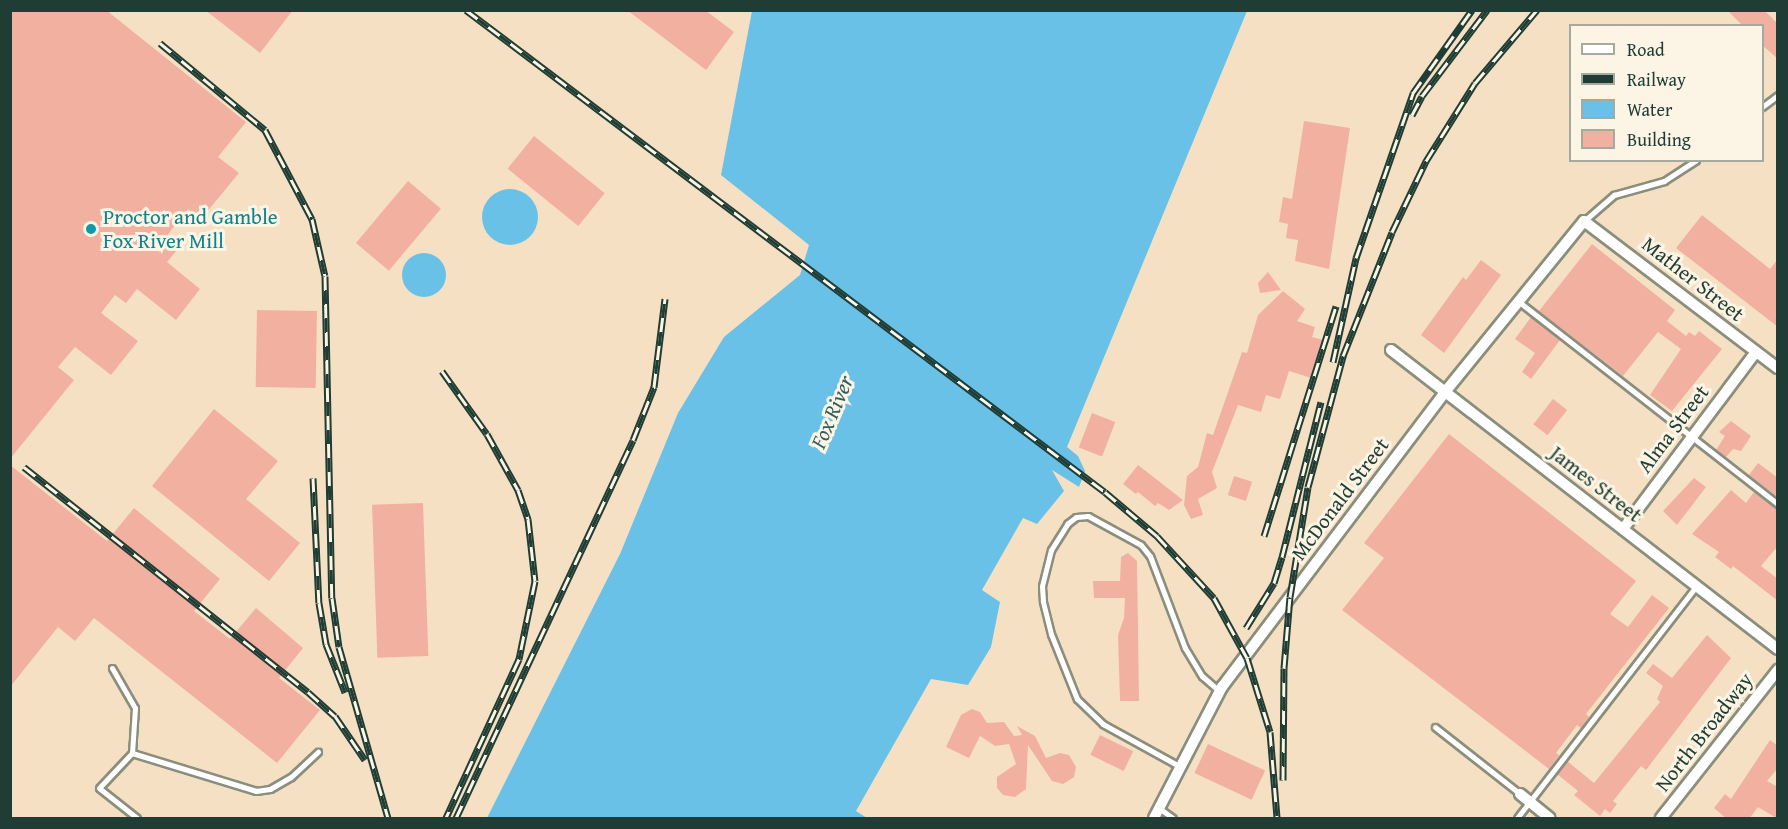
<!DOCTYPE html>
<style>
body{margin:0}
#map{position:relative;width:1788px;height:829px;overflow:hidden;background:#f5e0c3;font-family:"Gentium Book Plus",serif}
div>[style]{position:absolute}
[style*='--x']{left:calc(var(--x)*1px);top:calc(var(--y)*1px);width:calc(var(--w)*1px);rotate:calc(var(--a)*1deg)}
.water>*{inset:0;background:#6ac1e7}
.round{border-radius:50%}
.building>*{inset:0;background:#f2b1a0;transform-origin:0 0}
.roads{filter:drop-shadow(2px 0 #8a8e7c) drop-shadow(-2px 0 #8a8e7c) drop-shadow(0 2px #8a8e7c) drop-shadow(0 -2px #8a8e7c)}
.service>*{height:5px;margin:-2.5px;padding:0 2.5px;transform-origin:2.5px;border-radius:2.5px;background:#fff}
.minor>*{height:10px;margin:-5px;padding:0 5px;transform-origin:5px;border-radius:5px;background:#fff}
.rail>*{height:7px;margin-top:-3.5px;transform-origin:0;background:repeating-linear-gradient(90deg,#fcf5e5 0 14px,#1f3d34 0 28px);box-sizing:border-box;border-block:2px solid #1f3d34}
.dots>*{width:16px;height:16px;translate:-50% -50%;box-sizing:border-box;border:3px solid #fcf5e5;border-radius:50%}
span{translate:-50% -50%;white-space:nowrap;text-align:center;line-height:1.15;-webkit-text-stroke:6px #fcf5e5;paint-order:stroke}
.culture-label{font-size:21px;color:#0d838f}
.left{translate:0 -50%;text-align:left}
.street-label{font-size:21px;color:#1f3d34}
.water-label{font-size:22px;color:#325e61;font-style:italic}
.frame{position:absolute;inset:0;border:12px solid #1f3d34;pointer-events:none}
.legend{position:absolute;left:1569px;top:24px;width:195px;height:138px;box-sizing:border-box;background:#fcf5e5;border:2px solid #a4ab9e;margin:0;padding:8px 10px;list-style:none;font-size:18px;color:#1f3d34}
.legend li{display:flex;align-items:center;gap:12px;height:30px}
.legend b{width:30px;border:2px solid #a4ab9e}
</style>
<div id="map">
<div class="water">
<i style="clip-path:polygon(752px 11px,1247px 11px,1067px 447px,1078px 456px,1085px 471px,1079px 487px,1052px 470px,1064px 491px,1037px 524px,1023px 518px,982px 590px,1000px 602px,991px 647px,968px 685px,931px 679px,856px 811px,867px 818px,487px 818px,620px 554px,678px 413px,724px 337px,800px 275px,809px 245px,721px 175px)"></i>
<i class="round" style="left:482px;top:189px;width:56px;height:56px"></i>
<i class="round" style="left:402px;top:253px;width:44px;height:44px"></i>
</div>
<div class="building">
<i style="clip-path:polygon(10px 10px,106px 10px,246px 122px,218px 157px,239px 173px,201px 219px,188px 209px,165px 238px,178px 249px,167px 262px,200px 289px,176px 320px,137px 289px,126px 303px,115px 295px,101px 313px,138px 341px,111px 375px,75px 347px,58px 367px,74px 380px,10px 459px)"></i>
<i style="clip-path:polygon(205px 10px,293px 10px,260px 53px)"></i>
<i style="clip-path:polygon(627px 10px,705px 10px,734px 32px,706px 70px)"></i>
<i style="clip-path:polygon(1727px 10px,1764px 10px,1778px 24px,1778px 59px,1762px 45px,1762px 26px,1743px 26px)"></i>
<i style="clip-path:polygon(1304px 121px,1350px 128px,1329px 269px,1295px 261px,1298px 240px,1286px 238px,1288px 224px,1279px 222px,1283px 197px,1292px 199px)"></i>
<i style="left:534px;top:136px;width:91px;height:42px;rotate:39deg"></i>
<i style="left:408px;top:181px;width:43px;height:81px;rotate:40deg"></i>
<i style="clip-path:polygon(1702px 215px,1770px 269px,1778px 259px,1778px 327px,1676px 248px)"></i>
<i style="clip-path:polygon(1592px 244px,1675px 310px,1667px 321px,1686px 336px,1689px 332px,1695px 336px,1699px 331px,1722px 349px,1672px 411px,1650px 395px,1681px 349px,1658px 332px,1623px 376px,1539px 311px)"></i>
<i style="clip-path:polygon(1481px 260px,1501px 275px,1444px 353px,1421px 335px,1463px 277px,1466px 280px)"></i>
<i style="clip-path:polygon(1268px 272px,1281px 290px,1260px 293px,1258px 283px)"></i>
<i style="clip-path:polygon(1283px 291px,1305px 309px,1297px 321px,1315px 327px,1312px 337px,1323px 340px,1311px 378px,1289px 371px,1280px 399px,1266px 395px,1261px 412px,1238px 405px,1212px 472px,1217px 488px,1198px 499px,1203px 515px,1191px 519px,1184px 505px,1187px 476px,1198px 467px,1207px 433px,1213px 435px,1242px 352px,1247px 353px,1258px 315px)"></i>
<i style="left:257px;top:310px;width:60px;height:77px;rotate:1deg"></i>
<i style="clip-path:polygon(1531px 317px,1560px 340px,1531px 379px,1522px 372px,1535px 353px,1515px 339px)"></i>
<i style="left:1553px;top:399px;width:18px;height:32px;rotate:38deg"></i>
<i style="clip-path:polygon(214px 409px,278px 461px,246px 499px,300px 543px,269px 581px,152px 486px)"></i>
<i style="left:1092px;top:413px;width:25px;height:37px;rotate:21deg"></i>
<i style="clip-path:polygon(1731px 421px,1751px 436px,1741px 451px,1733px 449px,1726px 457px,1716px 450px,1725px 436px,1719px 432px)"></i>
<i style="clip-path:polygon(1449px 434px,1636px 581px,1610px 614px,1628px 627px,1652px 595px,1669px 608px,1586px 714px,1589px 717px,1581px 728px,1577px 725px,1556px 753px,1559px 755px,1549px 769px,1342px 610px,1384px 558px,1364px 543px)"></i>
<i style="clip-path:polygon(1758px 463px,1778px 478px,1778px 497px,1749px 475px)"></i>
<i style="clip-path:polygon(10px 465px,107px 541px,134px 508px,220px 579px,194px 611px,230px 639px,256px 608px,303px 648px,279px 678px,320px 710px,277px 763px,94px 618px,75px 641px,58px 627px,10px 687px)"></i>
<i style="clip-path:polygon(1138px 465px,1183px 500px,1169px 510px,1158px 503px,1155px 506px,1138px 492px,1136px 494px,1123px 484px)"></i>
<i style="left:1234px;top:476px;width:19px;height:20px;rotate:18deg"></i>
<i style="clip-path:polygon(1694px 478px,1706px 487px,1677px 525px,1663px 511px)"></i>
<i style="clip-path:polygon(1731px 490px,1746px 503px,1754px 492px,1778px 509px,1778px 546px,1761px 566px,1778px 579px,1778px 601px,1733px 566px,1731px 569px,1715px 557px,1719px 552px,1692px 534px)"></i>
<i style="left:423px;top:503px;width:153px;height:51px;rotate:88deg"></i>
<i style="clip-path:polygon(1128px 553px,1137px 561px,1139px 701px,1120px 701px,1118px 635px,1124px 618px,1125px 598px,1094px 598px,1093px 581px,1120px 581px,1121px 557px)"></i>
<i style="clip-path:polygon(1707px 635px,1731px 658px,1646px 770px,1641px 766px,1613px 801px,1617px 804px,1610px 813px,1605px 809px,1600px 816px,1574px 795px,1578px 791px,1557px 774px,1567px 761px,1594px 783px,1660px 702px,1657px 699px,1663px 686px,1646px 673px,1653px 664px,1672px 678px)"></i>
<i style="clip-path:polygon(972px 709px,980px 712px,987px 723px,1004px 722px,1014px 736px,1022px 735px,1017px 726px,1035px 736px,1046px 758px,1060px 753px,1069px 755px,1076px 767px,1074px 777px,1063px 784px,1052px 781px,1028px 745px,1026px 789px,1015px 797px,1003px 795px,997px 788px,997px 777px,1016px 764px,1009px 744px,995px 746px,980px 736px,969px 758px,946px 747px,961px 715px)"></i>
<i style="left:1100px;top:735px;width:37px;height:22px;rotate:26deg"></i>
<i style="clip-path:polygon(1770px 740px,1778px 746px,1778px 768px,1767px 781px,1778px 787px,1778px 819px,1758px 807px,1749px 819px,1727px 819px,1714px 808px,1725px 794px,1731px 799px)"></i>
<i style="left:1208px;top:744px;width:63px;height:32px;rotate:25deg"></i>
</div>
<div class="roads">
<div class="service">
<i style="--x:1762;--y:107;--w:20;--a:-37"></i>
<i style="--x:1584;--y:221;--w:40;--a:-41"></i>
<i style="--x:1614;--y:195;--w:52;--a:-15.6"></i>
<i style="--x:1664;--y:181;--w:38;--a:-33"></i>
<i style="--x:1518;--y:301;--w:330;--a:38"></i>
<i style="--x:112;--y:668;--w:46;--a:60.1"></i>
<i style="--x:135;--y:708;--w:45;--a:93.8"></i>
<i style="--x:1435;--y:727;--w:108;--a:38.2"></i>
<i style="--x:1179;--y:766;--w:87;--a:-151.1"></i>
<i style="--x:1103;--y:724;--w:36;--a:-136"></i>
<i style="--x:1077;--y:699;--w:70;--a:-111.8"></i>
<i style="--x:1051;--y:634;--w:34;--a:-104"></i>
<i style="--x:1043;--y:601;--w:15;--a:-94"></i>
<i style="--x:1042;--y:586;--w:37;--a:-76"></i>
<i style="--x:1051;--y:550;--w:31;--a:-58"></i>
<i style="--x:1067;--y:524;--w:11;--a:-38"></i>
<i style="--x:1076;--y:517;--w:12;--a:-5"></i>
<i style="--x:1088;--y:516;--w:60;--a:28.7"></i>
<i style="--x:1141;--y:545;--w:14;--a:51"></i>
<i style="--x:1150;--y:556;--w:98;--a:69.2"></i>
<i style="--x:1185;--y:648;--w:33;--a:59"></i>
<i style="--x:1202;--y:676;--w:23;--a:41"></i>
<i style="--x:1159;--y:808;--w:17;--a:36"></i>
<i style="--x:137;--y:818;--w:48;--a:-141.7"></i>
<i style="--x:99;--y:788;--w:48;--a:-46.7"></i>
<i style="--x:132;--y:753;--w:130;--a:17"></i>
<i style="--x:256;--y:791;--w:14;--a:-8"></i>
<i style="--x:270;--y:789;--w:24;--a:-30"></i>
<i style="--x:291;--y:777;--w:37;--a:-43"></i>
<i style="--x:1517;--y:818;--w:293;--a:-52.3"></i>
</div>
<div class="minor">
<i style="--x:1391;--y:350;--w:489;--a:37.7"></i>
<i style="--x:1623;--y:529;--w:221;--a:-53.1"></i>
<i style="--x:1520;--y:794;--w:38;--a:39"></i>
<i style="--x:1154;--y:818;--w:148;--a:-62.6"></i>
<i style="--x:1222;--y:687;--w:370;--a:-52.9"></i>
<i style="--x:1445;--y:392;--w:220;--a:-50.9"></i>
<i style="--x:1584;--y:221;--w:243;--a:37.2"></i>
<i style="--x:1661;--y:818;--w:189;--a:-51.7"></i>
</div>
</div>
<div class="rail">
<i style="--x:466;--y:10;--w:800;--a:37.03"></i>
<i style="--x:1105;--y:492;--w:68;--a:40.2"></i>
<i style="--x:1157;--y:536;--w:84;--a:47.4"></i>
<i style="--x:1214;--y:598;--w:68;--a:61.2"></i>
<i style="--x:1247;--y:658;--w:77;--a:72.7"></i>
<i style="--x:1270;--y:732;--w:86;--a:85.3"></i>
<i style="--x:160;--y:43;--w:136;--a:39.6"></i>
<i style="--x:265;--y:130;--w:101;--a:62.2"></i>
<i style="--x:312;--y:219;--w:58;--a:77.2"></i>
<i style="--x:325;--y:276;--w:322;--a:88.8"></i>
<i style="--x:332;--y:598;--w:49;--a:81.9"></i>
<i style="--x:339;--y:647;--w:178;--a:74"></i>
<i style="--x:1412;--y:115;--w:21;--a:-62"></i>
<i style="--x:1422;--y:96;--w:108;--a:-52.9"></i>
<i style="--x:1333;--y:362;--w:107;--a:-77.5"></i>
<i style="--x:1356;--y:258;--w:175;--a:-70.9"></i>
<i style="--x:1413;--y:93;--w:102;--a:-54.6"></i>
<i style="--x:442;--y:371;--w:77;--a:54.5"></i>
<i style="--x:487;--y:434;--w:64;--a:61"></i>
<i style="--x:518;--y:490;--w:31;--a:71"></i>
<i style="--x:528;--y:519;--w:62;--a:83.6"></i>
<i style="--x:535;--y:581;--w:80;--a:101.6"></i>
<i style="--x:519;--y:659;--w:175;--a:114.7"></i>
<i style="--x:24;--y:467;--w:362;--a:38.4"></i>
<i style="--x:308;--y:692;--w:36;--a:42"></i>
<i style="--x:335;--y:716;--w:53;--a:55.7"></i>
<i style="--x:313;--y:478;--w:125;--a:87.3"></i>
<i style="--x:319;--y:603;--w:42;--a:80.3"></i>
<i style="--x:326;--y:644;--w:52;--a:68.4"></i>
<i style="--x:1264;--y:536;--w:241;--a:-72.6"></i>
<i style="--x:1246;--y:628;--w:53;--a:-58.1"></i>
<i style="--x:1274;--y:583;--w:27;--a:-73"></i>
<i style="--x:1282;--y:557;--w:160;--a:-75.9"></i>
<i style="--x:1283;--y:780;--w:112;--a:-89.5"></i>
<i style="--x:1284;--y:668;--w:71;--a:-85.2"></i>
<i style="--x:1290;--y:597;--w:111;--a:-80.7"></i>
<i style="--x:1308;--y:487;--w:136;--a:-75"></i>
<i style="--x:1343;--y:356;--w:133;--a:-68.4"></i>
<i style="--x:1392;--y:232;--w:79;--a:-64.4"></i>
<i style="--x:1426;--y:161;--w:92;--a:-57.9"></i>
<i style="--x:1475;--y:83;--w:96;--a:-49.7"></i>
<i style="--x:456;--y:818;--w:417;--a:-64.9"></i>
<i style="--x:633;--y:440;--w:57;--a:-68.4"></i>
<i style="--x:654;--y:387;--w:89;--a:-82.9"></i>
</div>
<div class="dots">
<i style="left:91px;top:229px;background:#0f9aa8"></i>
</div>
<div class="culture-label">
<span class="left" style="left:103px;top:229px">Proctor and Gamble<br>Fox River Mill</span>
</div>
<div class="street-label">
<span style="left:1693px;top:279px;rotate:38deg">Mather Street</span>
<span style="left:1673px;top:429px;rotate:-53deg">Alma Street</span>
<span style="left:1596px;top:484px;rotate:38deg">James Street</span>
<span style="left:1340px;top:499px;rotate:-53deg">McDonald Street</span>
<span style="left:1704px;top:732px;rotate:-52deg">North Broadway</span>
</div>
<div class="water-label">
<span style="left:832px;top:412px;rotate:-67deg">Fox River</span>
</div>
<div class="frame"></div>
<ul class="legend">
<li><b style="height:8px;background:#fff"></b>Road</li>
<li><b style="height:8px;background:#1f3d34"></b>Railway</li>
<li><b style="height:16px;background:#6ac1e7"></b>Water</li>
<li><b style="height:16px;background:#f2b1a0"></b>Building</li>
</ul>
</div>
